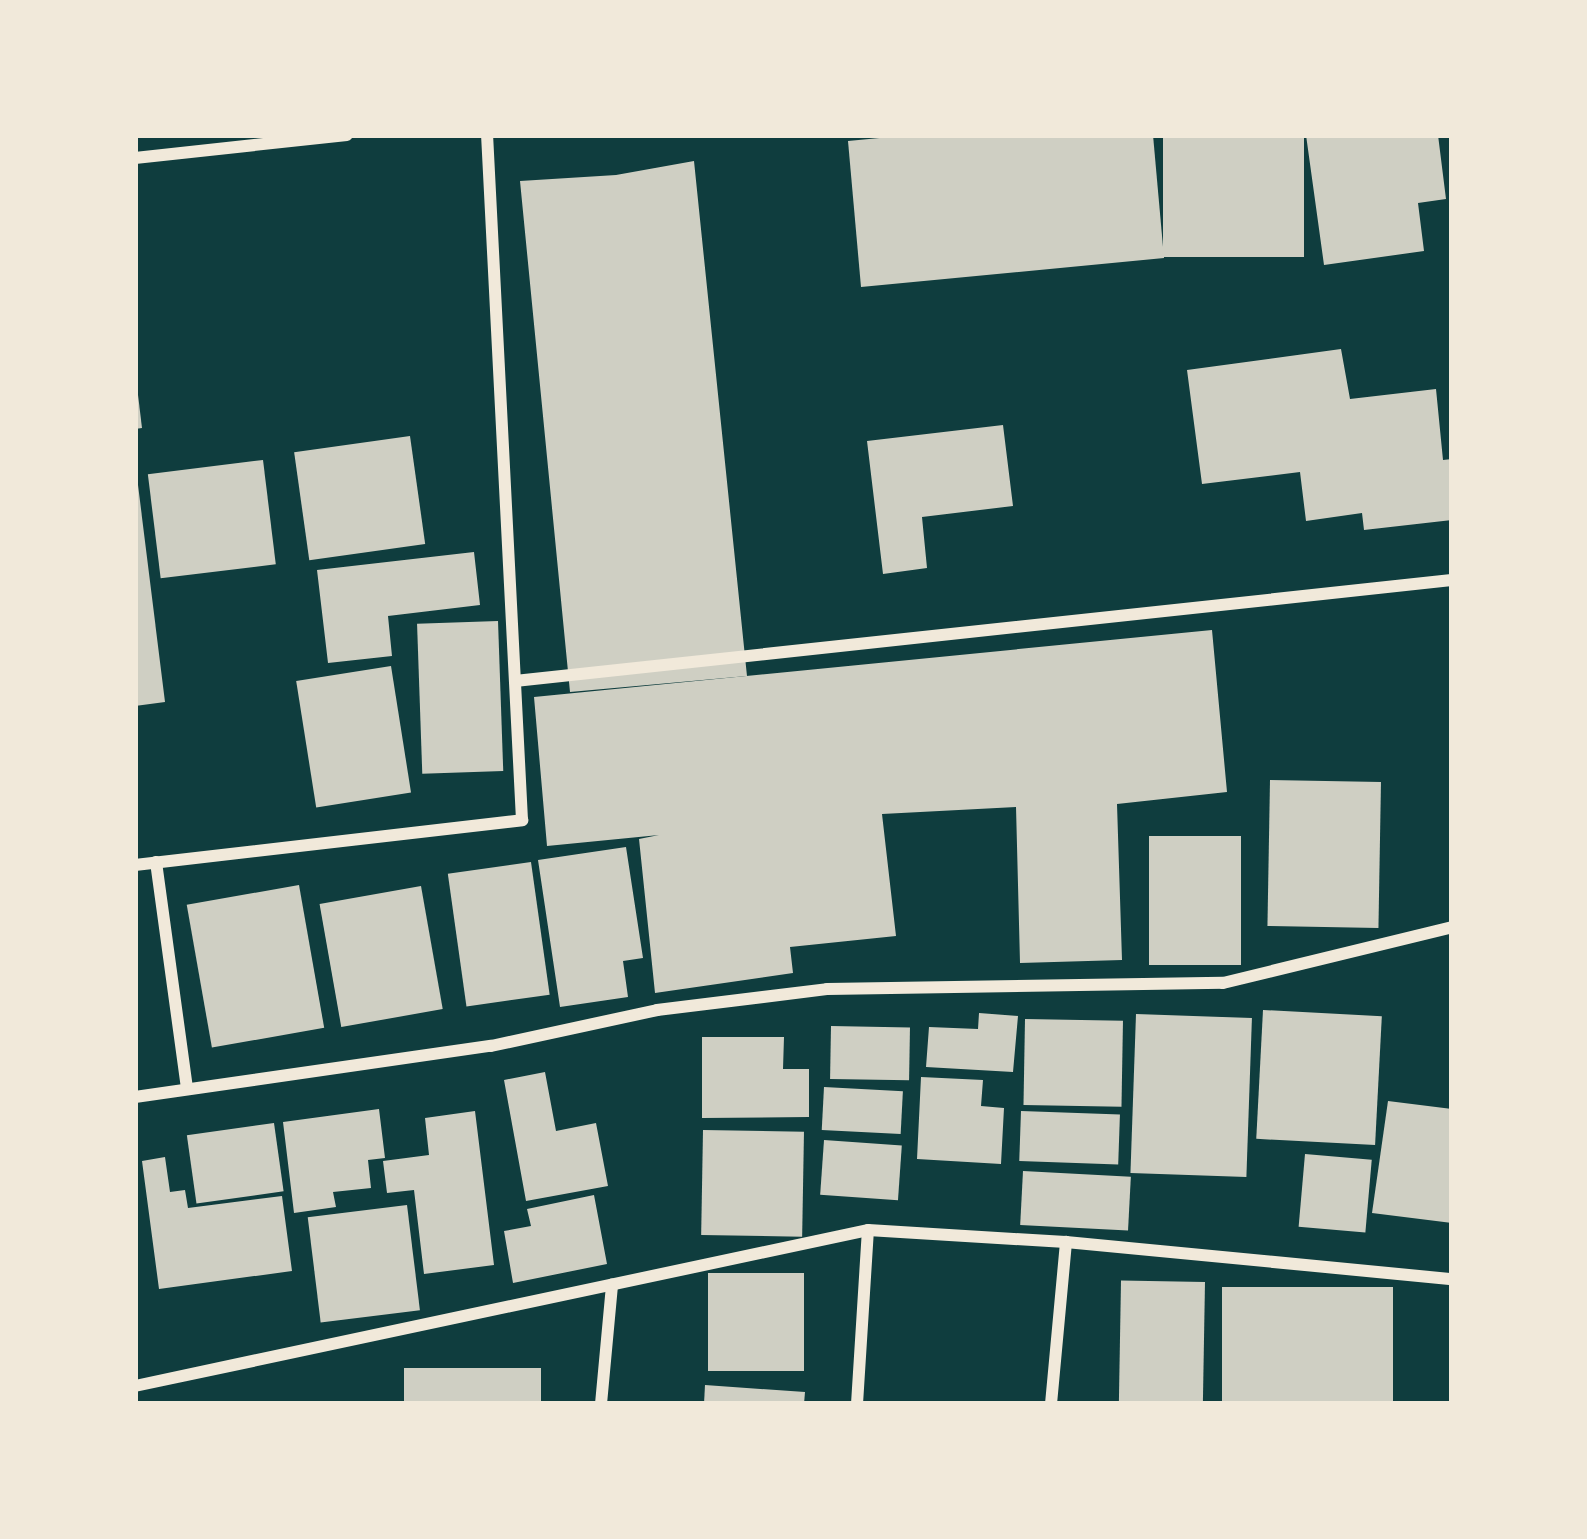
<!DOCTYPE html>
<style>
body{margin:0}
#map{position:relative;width:1587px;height:1539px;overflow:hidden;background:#0f3d3e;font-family:"IBM Plex Serif",serif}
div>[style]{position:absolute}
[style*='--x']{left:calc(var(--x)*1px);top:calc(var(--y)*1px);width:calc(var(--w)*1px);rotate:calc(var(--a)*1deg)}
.building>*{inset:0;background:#cfcfc3;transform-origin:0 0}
.minor>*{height:12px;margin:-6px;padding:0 6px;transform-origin:6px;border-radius:6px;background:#f1e9da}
span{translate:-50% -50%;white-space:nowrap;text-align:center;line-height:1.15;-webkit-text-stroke:9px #f1e9da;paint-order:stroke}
.frame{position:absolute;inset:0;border:138px solid #f1e9da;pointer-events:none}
</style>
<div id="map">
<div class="building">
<i style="clip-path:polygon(911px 135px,1153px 135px,1164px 258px,861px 287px,848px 141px)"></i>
<i style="left:1163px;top:135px;width:141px;height:122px"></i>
<i style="clip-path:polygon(1306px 135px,1438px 135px,1446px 199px,1418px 203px,1424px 251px,1324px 265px)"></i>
<i style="clip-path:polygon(694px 161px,747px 676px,570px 692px,520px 181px,616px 175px)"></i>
<i style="clip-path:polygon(1341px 349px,1350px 399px,1436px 389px,1443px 460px,1452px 459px,1452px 520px,1364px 530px,1362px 513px,1306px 521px,1300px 472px,1202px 484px,1187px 370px)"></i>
<i style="clip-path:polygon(135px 370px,142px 428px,135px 429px)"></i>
<i style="clip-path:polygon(1003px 425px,1013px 506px,922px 517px,927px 568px,883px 574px,867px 441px)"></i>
<i style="left:410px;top:436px;width:109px;height:117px;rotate:82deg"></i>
<i style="left:263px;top:460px;width:105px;height:116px;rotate:83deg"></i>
<i style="clip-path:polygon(135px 461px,165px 702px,135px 706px)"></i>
<i style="clip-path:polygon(474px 552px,480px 605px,388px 616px,392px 656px,328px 663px,317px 570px)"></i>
<i style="left:498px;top:621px;width:150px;height:81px;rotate:88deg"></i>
<i style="clip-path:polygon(1212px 630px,1227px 792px,1117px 804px,1122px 960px,1020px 963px,1016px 807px,882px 814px,896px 936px,790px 947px,793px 973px,655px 993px,639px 839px,659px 835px,547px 846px,534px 697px)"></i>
<i style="left:391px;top:666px;width:128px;height:96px;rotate:81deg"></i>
<i style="left:1270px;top:780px;width:111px;height:146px;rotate:1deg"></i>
<i style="left:1149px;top:836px;width:92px;height:129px"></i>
<i style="clip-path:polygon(626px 847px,643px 958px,623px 961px,628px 997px,560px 1007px,538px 860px)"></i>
<i style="left:531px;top:862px;width:134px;height:84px;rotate:82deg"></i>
<i style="left:299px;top:885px;width:145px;height:114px;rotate:80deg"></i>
<i style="left:421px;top:886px;width:125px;height:103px;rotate:80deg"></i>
<i style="left:1263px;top:1010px;width:119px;height:129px;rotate:3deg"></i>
<i style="clip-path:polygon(979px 1013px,1018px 1016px,1013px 1072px,926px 1067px,929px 1027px,978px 1029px)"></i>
<i style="left:1136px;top:1014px;width:116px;height:159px;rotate:2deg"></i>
<i style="left:1025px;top:1019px;width:98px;height:86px;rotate:1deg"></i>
<i style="left:831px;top:1026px;width:79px;height:53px;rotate:1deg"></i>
<i style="clip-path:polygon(702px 1037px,784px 1037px,783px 1069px,809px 1069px,809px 1117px,702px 1118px)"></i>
<i style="clip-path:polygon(545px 1072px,556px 1131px,596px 1123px,608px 1186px,526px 1201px,504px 1080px)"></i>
<i style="clip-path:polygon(921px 1077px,983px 1080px,981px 1106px,1004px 1108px,1001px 1164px,917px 1159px)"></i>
<i style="left:824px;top:1087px;width:79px;height:43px;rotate:3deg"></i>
<i style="clip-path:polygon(1388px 1101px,1452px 1109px,1452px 1223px,1372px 1213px)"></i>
<i style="clip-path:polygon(379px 1109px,385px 1158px,368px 1160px,371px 1188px,333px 1192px,336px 1207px,294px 1213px,283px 1122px)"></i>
<i style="clip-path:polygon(475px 1111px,494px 1265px,424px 1274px,414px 1190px,387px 1193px,383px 1161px,429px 1155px,425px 1118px)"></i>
<i style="left:1021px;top:1111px;width:99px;height:50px;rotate:2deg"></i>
<i style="left:274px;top:1123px;width:69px;height:88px;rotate:82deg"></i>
<i style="left:703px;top:1130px;width:101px;height:105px;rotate:1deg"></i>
<i style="left:824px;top:1140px;width:78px;height:55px;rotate:4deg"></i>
<i style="left:1305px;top:1154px;width:67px;height:73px;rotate:5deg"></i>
<i style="clip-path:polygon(165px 1157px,170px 1192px,185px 1190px,188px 1208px,282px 1196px,292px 1271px,159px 1289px,142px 1161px)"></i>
<i style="left:1023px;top:1171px;width:108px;height:54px;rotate:3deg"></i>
<i style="clip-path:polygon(594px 1195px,607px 1264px,513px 1283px,504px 1231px,531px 1226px,527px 1209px)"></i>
<i style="left:407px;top:1205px;width:106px;height:100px;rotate:83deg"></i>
<i style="left:708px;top:1273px;width:96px;height:98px"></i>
<i style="left:1205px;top:1282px;width:122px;height:84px;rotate:91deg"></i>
<i style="left:1222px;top:1287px;width:171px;height:117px"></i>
<i style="left:541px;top:1368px;width:36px;height:137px;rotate:90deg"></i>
<i style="clip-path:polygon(705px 1385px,805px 1392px,804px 1404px,704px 1404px)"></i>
</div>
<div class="minor">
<i style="--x:135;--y:158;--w:213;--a:-6.2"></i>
<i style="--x:515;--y:681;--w:942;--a:-6.15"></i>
<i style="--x:156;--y:862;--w:229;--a:82.2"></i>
<i style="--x:135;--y:865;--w:390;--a:-6.6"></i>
<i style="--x:522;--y:820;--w:686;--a:-92.92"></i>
<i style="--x:135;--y:1097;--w:360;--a:-8.2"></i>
<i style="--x:491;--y:1046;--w:170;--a:-12.2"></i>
<i style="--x:657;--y:1010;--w:171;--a:-7"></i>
<i style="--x:827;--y:989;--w:396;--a:-0.9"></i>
<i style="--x:1223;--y:983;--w:236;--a:-13.7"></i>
<i style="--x:135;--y:1386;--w:749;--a:-12.01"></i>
<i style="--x:868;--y:1230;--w:198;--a:3.5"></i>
<i style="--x:1066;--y:1242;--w:388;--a:5.5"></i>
<i style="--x:601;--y:1404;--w:120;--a:-84.7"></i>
<i style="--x:857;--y:1404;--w:174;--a:-86.4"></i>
<i style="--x:1051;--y:1404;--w:163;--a:-84.7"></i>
</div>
<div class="frame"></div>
</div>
